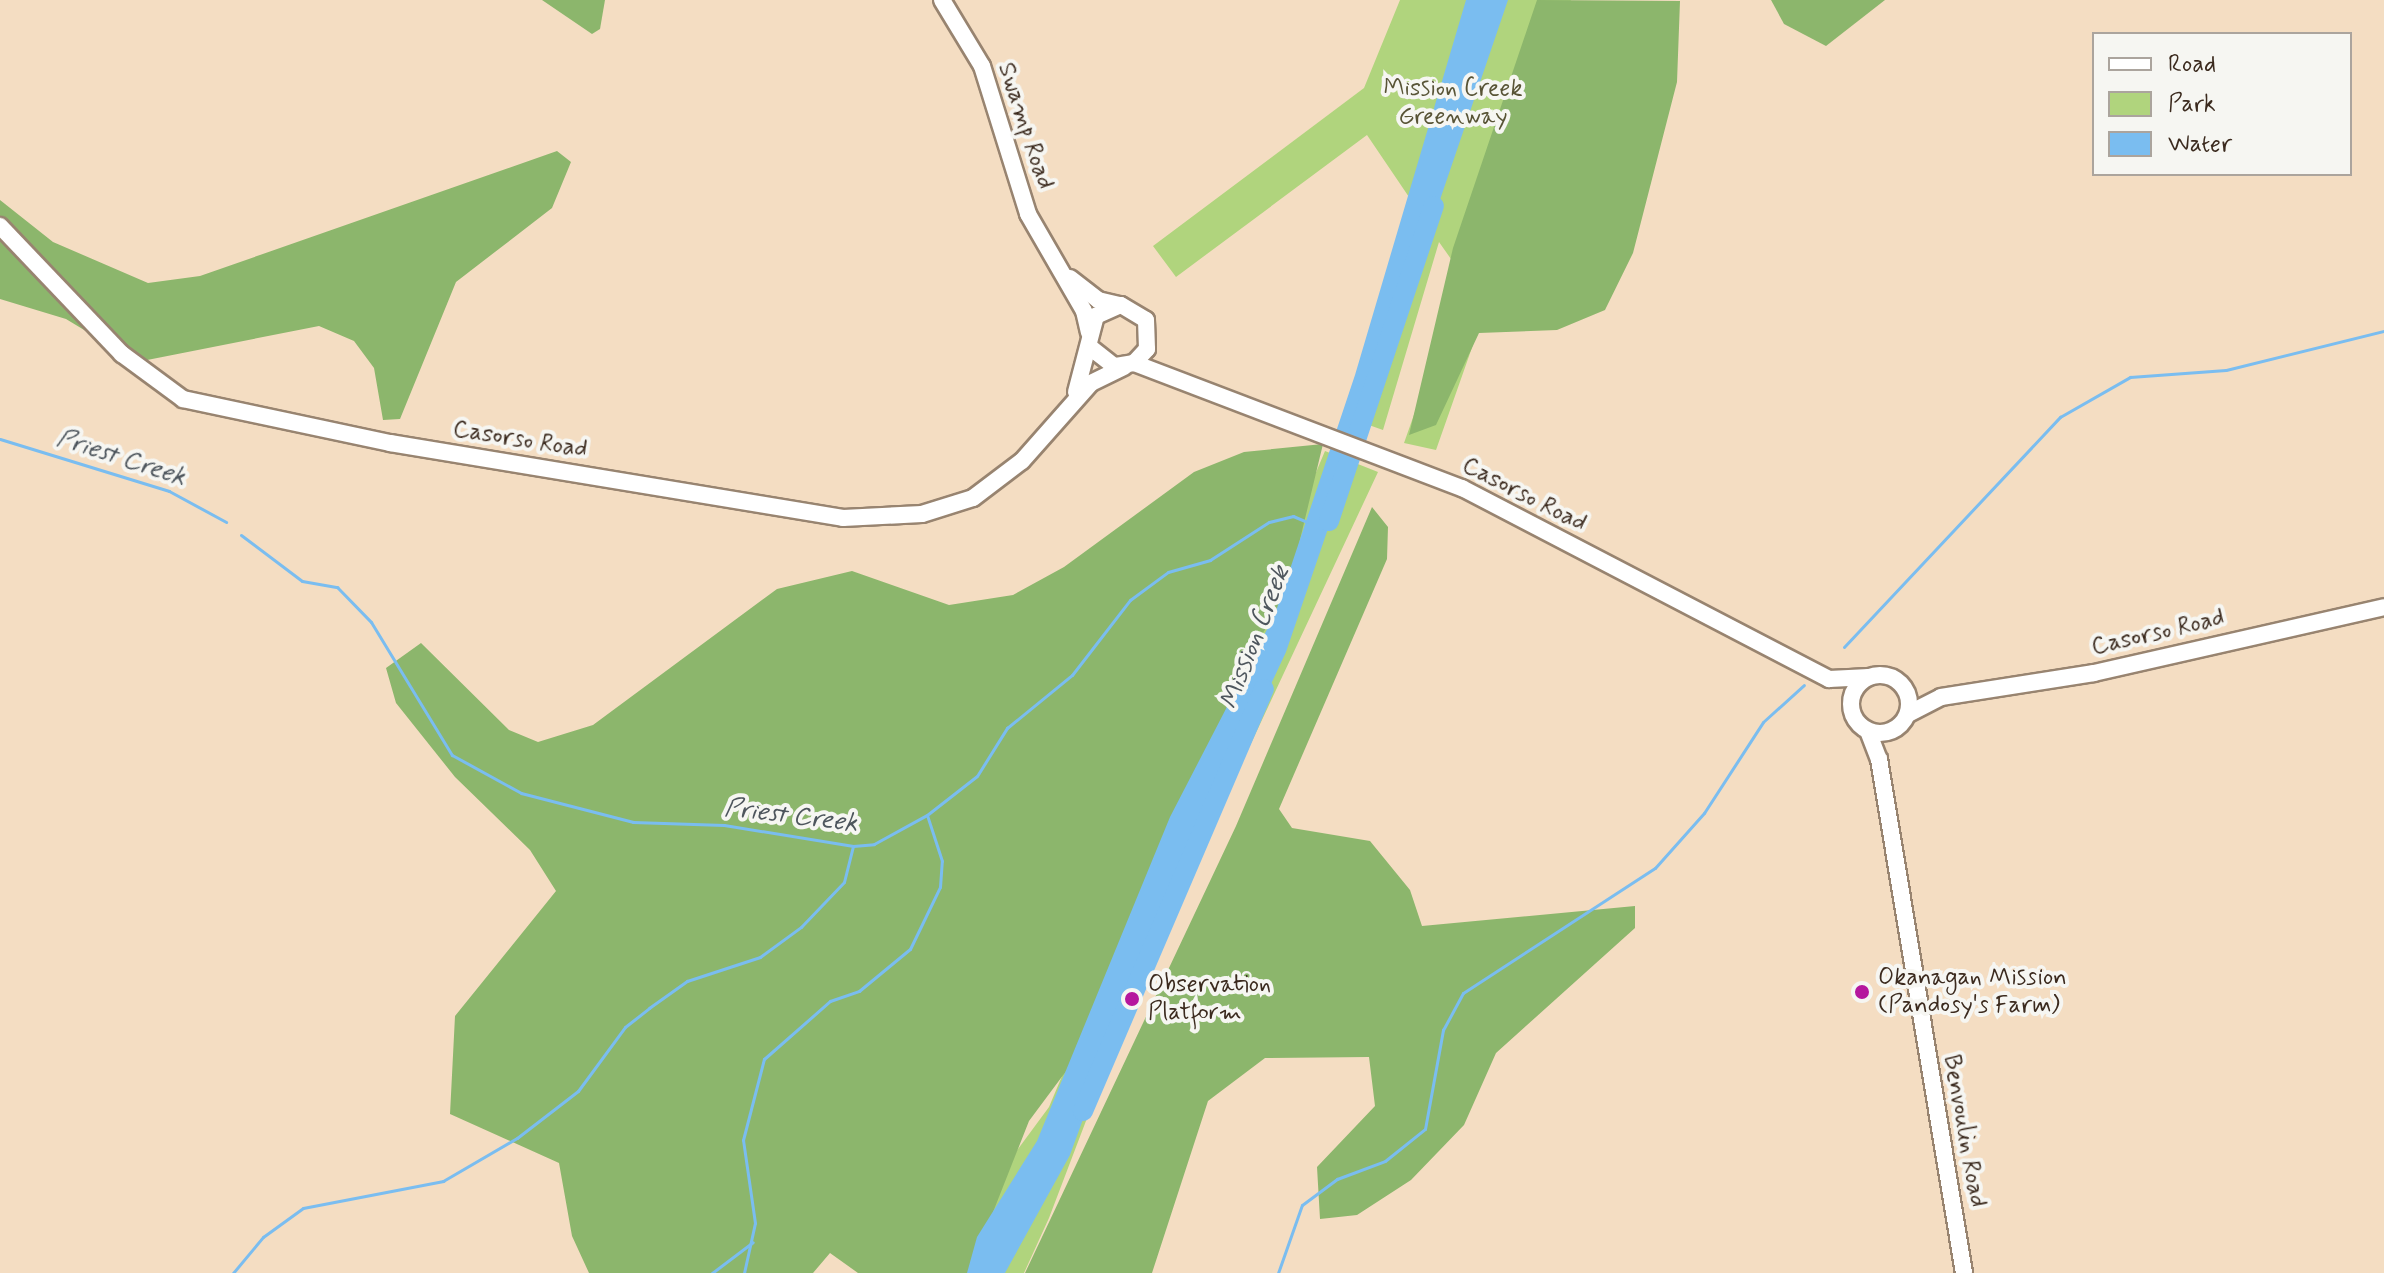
<!DOCTYPE html>
<style>
body{margin:0}
#map{position:relative;width:2384px;height:1273px;overflow:hidden;background:#f4ddc2;font-family:Mynerve,sans-serif}
div>[style]{position:absolute}
[style*='--x']{left:calc(var(--x)*1px);top:calc(var(--y)*1px);width:calc(var(--w)*1px);rotate:calc(var(--a)*1deg)}
.green>*{inset:0;background:#b0d47d}
.forest>*{inset:0;background:#8cb66c}
.water>*{inset:0;background:#7abdf0}
.stream>*{height:3px;margin:-1.5px;padding:0 1.5px;transform-origin:1.5px;border-radius:1.5px;background:#7abdf0}
.river>*{height:20px;margin:-10px;padding:0 10px;transform-origin:10px;border-radius:10px;background:#7abdf0}
.roads{filter:drop-shadow(2px 0 #988470) drop-shadow(-2px 0 #988470) drop-shadow(0 2px #988470) drop-shadow(0 -2px #988470)}
.secondary>*{height:16px;margin:-8px;padding:0 8px;transform-origin:8px;border-radius:8px;background:#fff}
.secondary>.ring{margin:-8px;padding:0;box-sizing:content-box;background:none;border:16px solid #fff;border-radius:50%}
.dots>*{width:22px;height:22px;translate:-50% -50%;box-sizing:border-box;border:4px solid #f6f6f2;border-radius:50%}
span{translate:-50% -50%;white-space:nowrap;text-align:center;line-height:1.15;-webkit-text-stroke:8px #f6f6f2;paint-order:stroke}
.park-label{font-size:24px;color:#585436}
.street-label{font-size:24px;color:#3b2a1e}
.poi-label{font-size:24px;color:#3b2a1e}
.left{translate:0 -50%;text-align:left}
.water-label{font-size:26px;color:#4e565d;font-style:italic}
.legend{position:absolute;left:2092px;top:32px;width:260px;height:144px;box-sizing:border-box;background:#f6f6f2;border:2px solid #aba49d;margin:0;padding:10px 14px;list-style:none;font-size:24px;color:#3b2a1e}
.legend li{display:flex;align-items:center;gap:16px;height:40px}
.legend b{width:40px;border:2px solid #aba49d}
</style>
<div id="map">
<div class="green">
<i style="clip-path:polygon(1400px 0,1571px 0,1494px 285px,1436px 450px,1404px 443px,1463px 276px,1439px 242px,1383px 430px,1349px 418px,1411px 200px,1367px 135px,1176px 277px,1153px 246px,1364px 88px)"></i>
<i style="clip-path:polygon(1325px 451px,1378px 472px,1137px 987px,1049px 1218px,1024px 1273px,955px 1273px,1007px 1164px,1049px 1107px)"></i>
</div>
<div class="forest">
<i style="clip-path:polygon(542px 0,605px 0,600px 29px,592px 34px)"></i>
<i style="clip-path:polygon(1537px 0,1680px 1px,1677px 82px,1633px 253px,1605px 310px,1557px 330px,1479px 333px,1436px 425px,1409px 435px,1453px 248px)"></i>
<i style="clip-path:polygon(1771px 0,1885px 0,1826px 46px,1784px 24px)"></i>
<i style="clip-path:polygon(557px 151px,571px 162px,552px 208px,456px 282px,400px 419px,383px 420px,374px 368px,354px 341px,319px 326px,137px 362px,66px 319px,0 299px,0 200px,53px 242px,148px 283px,200px 276px)"></i>
<i style="clip-path:polygon(1323px 444px,1285px 602px,1262px 634px,1087px 1043px,1029px 1121px,969px 1273px,858px 1273px,830px 1253px,813px 1273px,589px 1273px,572px 1236px,559px 1163px,450px 1114px,455px 1016px,556px 891px,530px 850px,455px 777px,396px 703px,386px 668px,421px 643px,509px 730px,538px 742px,593px 725px,777px 589px,852px 571px,949px 605px,1013px 595px,1064px 567px,1194px 472px,1244px 452px)"></i>
<i style="clip-path:polygon(1372px 507px,1388px 527px,1387px 559px,1279px 809px,1292px 828px,1370px 841px,1410px 890px,1422px 926px,1635px 906px,1635px 928px,1496px 1053px,1464px 1125px,1411px 1180px,1357px 1215px,1320px 1219px,1317px 1167px,1375px 1106px,1369px 1057px,1265px 1058px,1208px 1101px,1152px 1273px,1025px 1273px,1236px 826px)"></i>
</div>
<div class="water">
<i style="clip-path:polygon(1466px 0,1508px 0,1286px 652px,1137px 971px,1070px 1155px,1005px 1273px,967px 1273px,977px 1237px,1037px 1141px,1170px 817px,1275px 614px,1355px 375px)"></i>
</div>
<div class="stream">
<i style="--x:0;--y:439;--w:177;--a:17.1"></i>
<i style="--x:169;--y:491;--w:65;--a:28.5"></i>
<i style="--x:241;--y:535;--w:76;--a:37"></i>
<i style="--x:302;--y:581;--w:36;--a:10"></i>
<i style="--x:337;--y:587;--w:49;--a:45.8"></i>
<i style="--x:371;--y:622;--w:156;--a:58.7"></i>
<i style="--x:452;--y:755;--w:79;--a:28.8"></i>
<i style="--x:521;--y:793;--w:116;--a:14.5"></i>
<i style="--x:633;--y:822;--w:91;--a:1.9"></i>
<i style="--x:724;--y:825;--w:131;--a:9.2"></i>
<i style="--x:853;--y:846;--w:21;--a:-5"></i>
<i style="--x:874;--y:844;--w:60;--a:-28.7"></i>
<i style="--x:927;--y:815;--w:63;--a:-38"></i>
<i style="--x:977;--y:776;--w:57;--a:-58"></i>
<i style="--x:1007;--y:728;--w:84;--a:-39.2"></i>
<i style="--x:1072;--y:675;--w:95;--a:-52.3"></i>
<i style="--x:1130;--y:600;--w:47;--a:-36.4"></i>
<i style="--x:1168;--y:572;--w:44;--a:-15.9"></i>
<i style="--x:1210;--y:560;--w:70;--a:-32.8"></i>
<i style="--x:1269;--y:522;--w:25;--a:-14"></i>
<i style="--x:1293;--y:516;--w:15;--a:23"></i>
<i style="--x:1844;--y:647;--w:316;--a:-46.8"></i>
<i style="--x:2060;--y:417;--w:81;--a:-29.7"></i>
<i style="--x:2130;--y:377;--w:96;--a:-4.2"></i>
<i style="--x:2226;--y:370;--w:163;--a:-13.9"></i>
<i style="--x:233;--y:1273;--w:47;--a:-50.2"></i>
<i style="--x:263;--y:1237;--w:49;--a:-35.9"></i>
<i style="--x:303;--y:1208;--w:143;--a:-10.9"></i>
<i style="--x:443;--y:1181;--w:86;--a:-30.2"></i>
<i style="--x:517;--y:1138;--w:77;--a:-37.6"></i>
<i style="--x:578;--y:1091;--w:79;--a:-53.7"></i>
<i style="--x:625;--y:1027;--w:31;--a:-38"></i>
<i style="--x:649;--y:1008;--w:47;--a:-35.4"></i>
<i style="--x:687;--y:981;--w:77;--a:-18.2"></i>
<i style="--x:760;--y:957;--w:51;--a:-36.2"></i>
<i style="--x:801;--y:927;--w:62;--a:-46.3"></i>
<i style="--x:844;--y:882;--w:37;--a:-76"></i>
<i style="--x:712;--y:1273;--w:51;--a:-37.1"></i>
<i style="--x:744;--y:1273;--w:51;--a:-77.6"></i>
<i style="--x:755;--y:1223;--w:84;--a:-98.2"></i>
<i style="--x:743;--y:1140;--w:84;--a:-75.5"></i>
<i style="--x:764;--y:1059;--w:88;--a:-41.3"></i>
<i style="--x:830;--y:1001;--w:31;--a:-19"></i>
<i style="--x:859;--y:991;--w:66;--a:-39.5"></i>
<i style="--x:910;--y:949;--w:69;--a:-64.2"></i>
<i style="--x:940;--y:887;--w:26;--a:-86"></i>
<i style="--x:942;--y:861;--w:48;--a:-108.1"></i>
<i style="--x:1278;--y:1273;--w:72;--a:-70.6"></i>
<i style="--x:1302;--y:1205;--w:44;--a:-36.6"></i>
<i style="--x:1337;--y:1179;--w:51;--a:-20.6"></i>
<i style="--x:1385;--y:1161;--w:51;--a:-38.7"></i>
<i style="--x:1425;--y:1129;--w:101;--a:-79.7"></i>
<i style="--x:1443;--y:1030;--w:42;--a:-61.6"></i>
<i style="--x:1463;--y:993;--w:229;--a:-33.1"></i>
<i style="--x:1655;--y:868;--w:74;--a:-48.3"></i>
<i style="--x:1704;--y:813;--w:108;--a:-57"></i>
<i style="--x:1763;--y:722;--w:55;--a:-42.1"></i>
</div>
<div class="river">
<i style="--x:1329;--y:521;--w:332;--a:-71.6"></i>
<i style="--x:1083;--y:1111;--w:459;--a:-66.8"></i>
</div>
<div class="roads">
<div class="secondary">
<i style="--x:942;--y:0;--w:77;--a:58.8"></i>
<i style="--x:982;--y:66;--w:155;--a:72.7"></i>
<i style="--x:1028;--y:214;--w:112;--a:60"></i>
<i style="--x:1084;--y:311;--w:22;--a:77"></i>
<i style="--x:0;--y:226;--w:177;--a:46.4"></i>
<i style="--x:122;--y:354;--w:76;--a:36.4"></i>
<i style="--x:183;--y:399;--w:212;--a:12"></i>
<i style="--x:390;--y:443;--w:459;--a:9.4"></i>
<i style="--x:843;--y:518;--w:79;--a:-2.9"></i>
<i style="--x:922;--y:514;--w:53;--a:-17.4"></i>
<i style="--x:973;--y:498;--w:61;--a:-37.1"></i>
<i style="--x:1022;--y:461;--w:104;--a:-48.5"></i>
<i style="--x:1091;--y:383;--w:37;--a:-26"></i>
<i style="--x:1070;--y:278;--w:36;--a:38"></i>
<i style="--x:1098;--y:300;--w:22;--a:13"></i>
<i style="--x:1134;--y:363;--w:351;--a:20.9"></i>
<i style="--x:1462;--y:488;--w:414;--a:27.5"></i>
<i style="--x:1829;--y:679;--w:40;--a:-2.9"></i>
<i style="--x:1076;--y:392;--w:79;--a:-75.3"></i>
<i style="--x:1096;--y:316;--w:27;--a:-24"></i>
<i style="--x:1121;--y:305;--w:29;--a:31"></i>
<i style="--x:1146;--y:320;--w:29;--a:88"></i>
<i style="--x:1147;--y:349;--w:19;--a:133"></i>
<i style="--x:1134;--y:363;--w:20;--a:171"></i>
<i style="--x:1114;--y:366;--w:29;--a:-142"></i>
<i class="ring" style="left:1851px;top:675px;width:42px;height:42px"></i>
<i style="--x:1908;--y:714;--w:37;--a:-27"></i>
<i style="--x:1941;--y:697;--w:155;--a:-8.9"></i>
<i style="--x:2094;--y:673;--w:297;--a:-12.8"></i>
<i style="--x:1868;--y:731;--w:30;--a:69"></i>
<i style="--x:1879;--y:759;--w:521;--a:80.61"></i>
</div>
</div>
<div class="dots">
<i style="left:1862px;top:992px;background:#b5179e"></i>
<i style="left:1132px;top:999px;background:#b5179e"></i>
</div>
<div class="park-label">
<span style="left:1453px;top:103px">Mission Creek<br>Greenway</span>
</div>
<div class="street-label">
<span style="left:1025px;top:126px;rotate:72deg">Swamp Road</span>
<span style="left:520px;top:440px;rotate:9deg">Casorso Road</span>
<span style="left:1524px;top:495px;rotate:27deg">Casorso Road</span>
<span style="left:2158px;top:633px;rotate:-13deg">Casorso Road</span>
<span style="left:1964px;top:1131px;rotate:80deg">Benvoulin Road</span>
</div>
<div class="poi-label">
<span class="left" style="left:1878px;top:992px">Okanagan Mission<br>(Pandosy's Farm)</span>
<span class="left" style="left:1148px;top:999px">Observation<br>Platform</span>
</div>
<div class="water-label">
<span style="left:121px;top:459px;rotate:18deg">Priest Creek</span>
<span style="left:1256px;top:638px;rotate:-69deg">Mission Creek</span>
<span style="left:791px;top:817px;rotate:7deg">Priest Creek</span>
</div>
<ul class="legend">
<li><b style="height:10px;background:#fff"></b>Road</li>
<li><b style="height:22px;background:#b0d47d"></b>Park</li>
<li><b style="height:22px;background:#7abdf0"></b>Water</li>
</ul>
</div>
